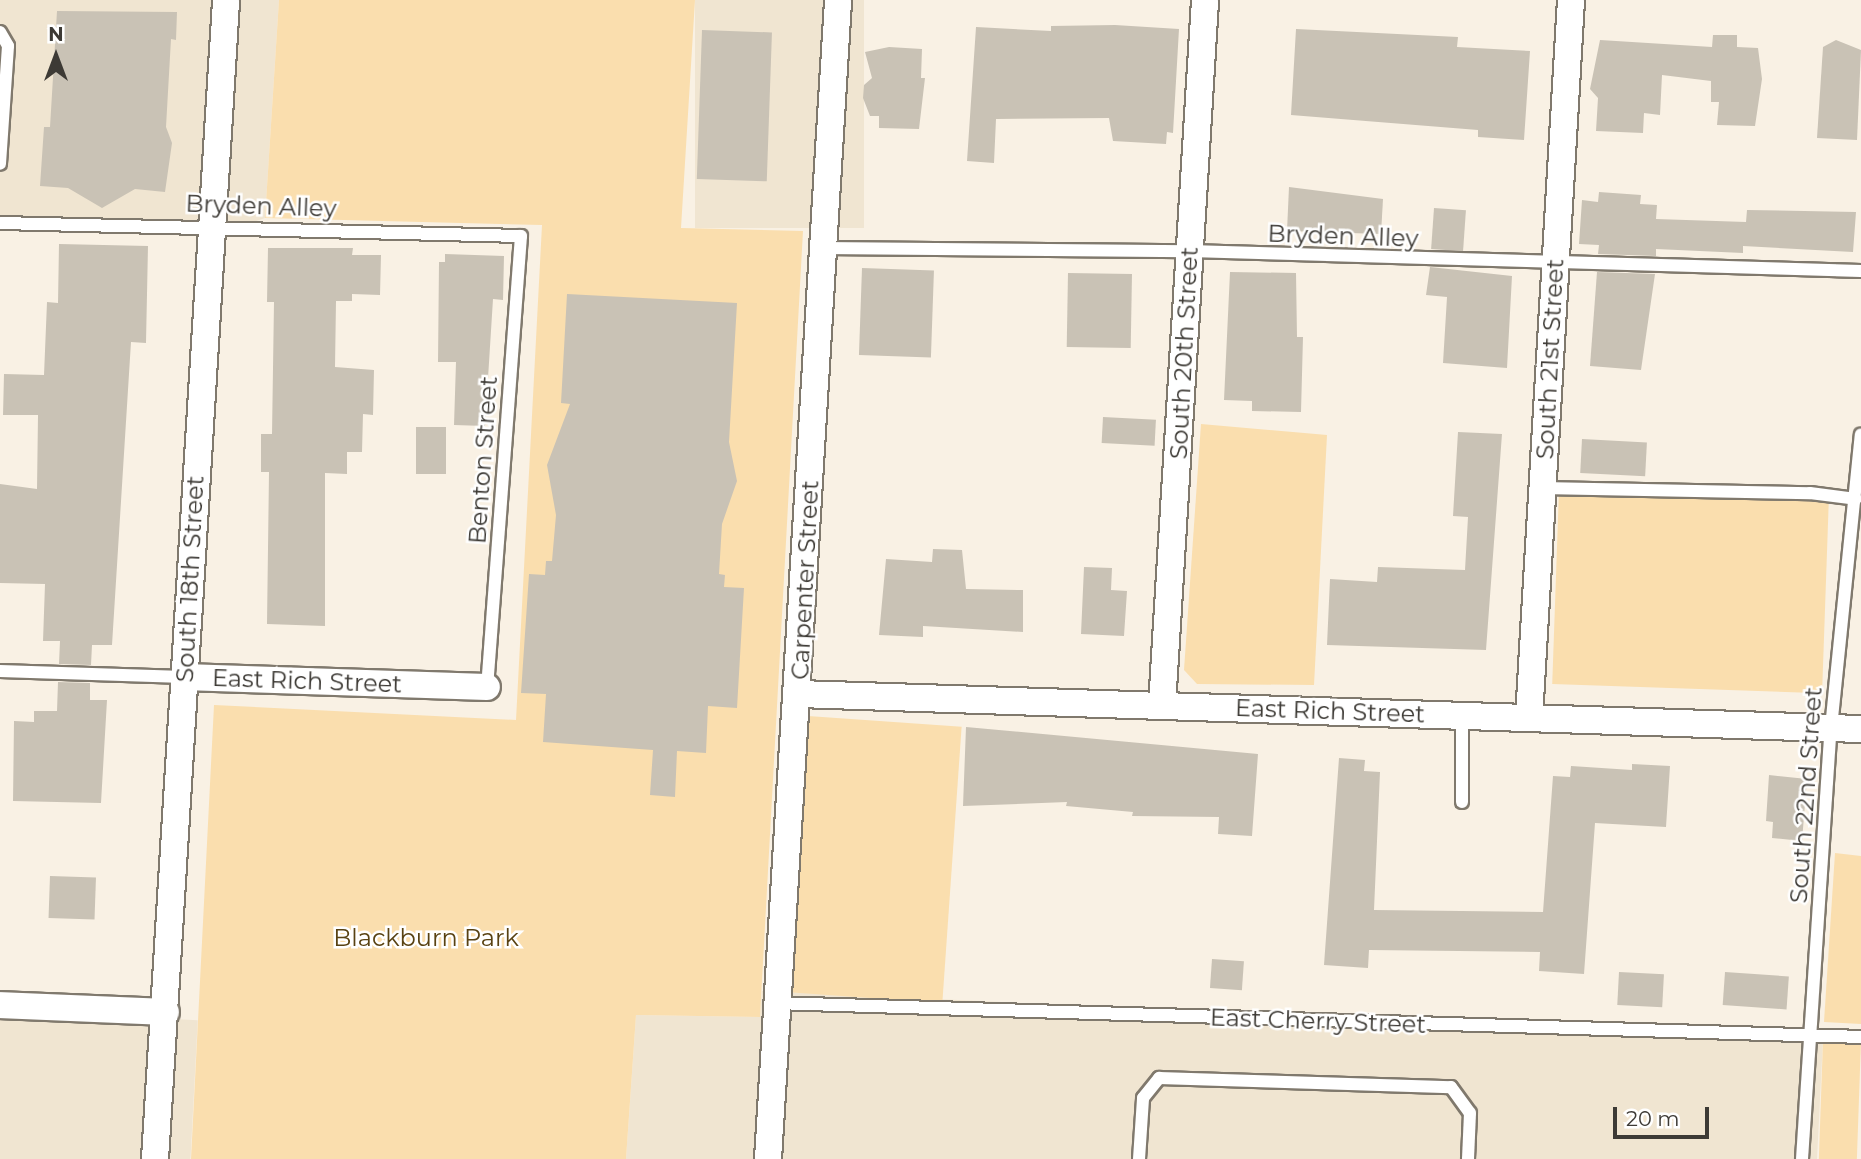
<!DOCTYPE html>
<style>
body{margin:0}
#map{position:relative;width:1861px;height:1159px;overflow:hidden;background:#f9f1e4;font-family:Montserrat,sans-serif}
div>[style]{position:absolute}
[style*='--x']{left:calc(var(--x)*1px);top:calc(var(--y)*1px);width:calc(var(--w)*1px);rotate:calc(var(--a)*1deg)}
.built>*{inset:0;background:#f0e5d1;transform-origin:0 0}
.green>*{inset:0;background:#fadeae;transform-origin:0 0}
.building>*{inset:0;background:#c9c2b5;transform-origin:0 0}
.roads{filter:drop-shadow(2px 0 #80796d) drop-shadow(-2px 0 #80796d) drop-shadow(0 2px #80796d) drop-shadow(0 -2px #80796d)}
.service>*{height:12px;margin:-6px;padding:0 6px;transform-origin:6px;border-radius:6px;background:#fff}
.minor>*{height:26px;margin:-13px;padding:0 13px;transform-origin:13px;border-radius:13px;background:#fff}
span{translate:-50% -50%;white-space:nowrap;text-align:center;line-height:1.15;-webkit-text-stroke:5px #fff;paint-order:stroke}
.street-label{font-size:24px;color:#3d3a35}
.park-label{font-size:24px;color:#594212}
.north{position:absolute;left:21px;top:21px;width:70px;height:70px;-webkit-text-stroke:5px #fff;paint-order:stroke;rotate:0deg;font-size:19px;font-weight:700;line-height:28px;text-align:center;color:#3d3a35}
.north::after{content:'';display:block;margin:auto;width:24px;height:32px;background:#3d3a35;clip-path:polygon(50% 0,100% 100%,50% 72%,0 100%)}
.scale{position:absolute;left:1613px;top:1107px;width:96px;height:32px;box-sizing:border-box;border:4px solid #3d3a35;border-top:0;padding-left:9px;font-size:21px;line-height:24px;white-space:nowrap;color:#3d3a35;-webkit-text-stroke:5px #fff;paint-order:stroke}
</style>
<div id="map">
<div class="built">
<i style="clip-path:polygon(0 0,279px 0,265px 218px,235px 228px,0 219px)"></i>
<i style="left:695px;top:0;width:169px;height:228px"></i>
<i style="clip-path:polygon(762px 991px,1823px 1040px,1817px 1159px,626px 1159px,636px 1015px,760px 1017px)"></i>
<i style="left:0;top:1010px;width:198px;height:149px;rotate:3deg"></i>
</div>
<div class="green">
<i style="clip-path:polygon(279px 0,695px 0,681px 228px,803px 231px,760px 1017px,636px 1015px,626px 1159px,191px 1159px,214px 705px,516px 720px,542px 225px,265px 218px)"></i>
<i style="clip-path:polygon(1201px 424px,1327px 435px,1314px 685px,1197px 684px,1184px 670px)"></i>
<i style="left:1559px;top:490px;width:270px;height:194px;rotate:2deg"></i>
<i style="left:808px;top:716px;width:154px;height:277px;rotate:4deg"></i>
<i style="clip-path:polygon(1835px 853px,1861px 856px,1861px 1024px,1824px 1022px)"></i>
<i style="left:1823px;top:1040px;width:38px;height:119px;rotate:2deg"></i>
</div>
<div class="building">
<i style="clip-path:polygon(57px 11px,177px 12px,176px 40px,171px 39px,166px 127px,172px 143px,165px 192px,135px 189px,102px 208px,68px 188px,40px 186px,44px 127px,50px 127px)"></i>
<i style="clip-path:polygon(1115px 25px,1179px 29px,1173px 133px,1167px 132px,1166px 144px,1113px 141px,1109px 118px,996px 119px,994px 163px,967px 161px,976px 27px,1051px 31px,1051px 26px)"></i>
<i style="clip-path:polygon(1296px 29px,1458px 37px,1457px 47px,1530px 51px,1524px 140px,1478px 137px,1478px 130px,1291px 115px)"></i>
<i style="left:702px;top:30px;width:70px;height:149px;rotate:2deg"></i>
<i style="clip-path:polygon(1713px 35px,1737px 35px,1737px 47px,1758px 48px,1762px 79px,1755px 126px,1717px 125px,1719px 102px,1711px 102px,1711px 81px,1662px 75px,1660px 115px,1644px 113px,1643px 133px,1596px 131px,1598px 98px,1590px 89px,1600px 40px,1712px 47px)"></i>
<i style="clip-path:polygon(1836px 40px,1861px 50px,1857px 140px,1817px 138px,1823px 47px)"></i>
<i style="clip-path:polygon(889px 47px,922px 49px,921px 78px,925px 78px,919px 129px,879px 128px,879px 116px,870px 116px,863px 98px,864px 85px,872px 78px,865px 52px)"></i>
<i style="clip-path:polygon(1289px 187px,1383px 199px,1381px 234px,1287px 231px)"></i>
<i style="clip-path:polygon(1599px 192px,1641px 195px,1640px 204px,1657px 205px,1656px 219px,1746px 222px,1747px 210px,1856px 212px,1853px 252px,1743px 246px,1743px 253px,1656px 249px,1656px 256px,1598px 254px,1599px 245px,1579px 244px,1582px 200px,1598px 202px)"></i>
<i style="left:1434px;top:208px;width:32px;height:41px;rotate:4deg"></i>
<i style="clip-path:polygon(59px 244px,148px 246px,146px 343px,131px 342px,112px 645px,92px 645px,91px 665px,59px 664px,60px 641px,43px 641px,45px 584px,0 583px,0 484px,37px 489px,38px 415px,3px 415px,4px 374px,44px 375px,47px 302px,58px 303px)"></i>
<i style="clip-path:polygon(268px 248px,353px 248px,352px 255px,381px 255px,380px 295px,352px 294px,352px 301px,336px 301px,335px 367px,374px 370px,373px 415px,363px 414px,362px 452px,347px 452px,347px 474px,325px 473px,325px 626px,267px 624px,269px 472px,261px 472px,261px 434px,272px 434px,274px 302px,267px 302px)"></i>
<i style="clip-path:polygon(445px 254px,504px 256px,503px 300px,493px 299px,485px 426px,454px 425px,456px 362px,438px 362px,439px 262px,445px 262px)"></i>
<i style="clip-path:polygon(1430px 267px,1512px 276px,1507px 368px,1443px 363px,1447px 297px,1426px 295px)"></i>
<i style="left:862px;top:268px;width:72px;height:87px;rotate:2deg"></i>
<i style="clip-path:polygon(1230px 272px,1296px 273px,1297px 337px,1303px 337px,1301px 412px,1252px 411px,1252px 401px,1224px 400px)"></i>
<i style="clip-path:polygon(1597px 272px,1655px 274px,1641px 370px,1590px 366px)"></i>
<i style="left:1068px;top:273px;width:64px;height:74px;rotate:1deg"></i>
<i style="clip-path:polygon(567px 294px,737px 303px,729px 442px,737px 481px,722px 524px,719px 574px,725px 575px,724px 587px,744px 588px,737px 708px,708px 706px,706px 753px,677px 751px,675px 797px,650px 795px,653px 750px,543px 742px,546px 694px,521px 693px,529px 574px,545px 575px,546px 561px,552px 561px,556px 515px,547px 465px,570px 404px,561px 403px)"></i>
<i style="left:1103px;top:417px;width:53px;height:26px;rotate:3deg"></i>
<i style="left:416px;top:427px;width:30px;height:47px"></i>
<i style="clip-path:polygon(1458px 432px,1502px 434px,1486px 650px,1327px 645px,1330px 579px,1377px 582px,1378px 567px,1465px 570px,1468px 517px,1453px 516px)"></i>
<i style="left:1582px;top:439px;width:65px;height:34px;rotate:3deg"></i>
<i style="clip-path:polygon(933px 549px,962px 550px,966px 589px,1023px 590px,1023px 632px,923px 626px,923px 637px,879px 635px,886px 559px,932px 562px)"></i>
<i style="clip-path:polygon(1084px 567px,1112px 568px,1111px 590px,1127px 591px,1124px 636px,1081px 634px)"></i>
<i style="clip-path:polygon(58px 682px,90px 683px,90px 700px,107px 700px,101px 803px,13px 801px,14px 721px,34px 722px,34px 711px,57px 711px)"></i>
<i style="clip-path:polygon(966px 727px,1258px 754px,1252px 836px,1218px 834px,1219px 817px,1132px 816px,1133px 812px,1066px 806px,1067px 802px,963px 806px)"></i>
<i style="clip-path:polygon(1339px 758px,1365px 760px,1364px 771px,1380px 772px,1374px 910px,1543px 912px,1553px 776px,1570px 777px,1571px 766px,1632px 770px,1632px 764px,1670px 766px,1666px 827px,1595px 823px,1584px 974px,1539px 971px,1540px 952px,1369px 950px,1368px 968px,1324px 965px)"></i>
<i style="clip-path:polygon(1769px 775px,1807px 779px,1802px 841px,1772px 838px,1773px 822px,1766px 821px)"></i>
<i style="left:50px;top:876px;width:46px;height:42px;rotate:2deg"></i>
<i style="left:1212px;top:959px;width:32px;height:29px;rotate:4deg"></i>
<i style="left:1619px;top:972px;width:45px;height:33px;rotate:3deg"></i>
<i style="left:1725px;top:972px;width:64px;height:33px;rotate:4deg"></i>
</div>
<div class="roads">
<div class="service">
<i style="--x:0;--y:32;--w:16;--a:60"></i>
<i style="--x:8;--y:46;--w:118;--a:93.9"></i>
<i style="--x:0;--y:223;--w:521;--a:1.43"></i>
<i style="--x:521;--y:236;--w:452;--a:94.3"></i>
<i style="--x:822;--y:248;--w:368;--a:0.5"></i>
<i style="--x:1190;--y:251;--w:671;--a:1.71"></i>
<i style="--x:1542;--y:488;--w:268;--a:1.1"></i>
<i style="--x:1810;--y:493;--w:46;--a:7.4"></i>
<i style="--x:0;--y:671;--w:184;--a:1.9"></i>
<i style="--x:1462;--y:716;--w:86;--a:90"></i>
<i style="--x:775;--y:1003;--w:1087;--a:1.79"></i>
<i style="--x:1139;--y:1159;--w:61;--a:-86.2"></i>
<i style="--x:1143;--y:1098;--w:26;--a:-51"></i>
<i style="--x:1159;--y:1078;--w:292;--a:1.8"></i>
<i style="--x:1451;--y:1087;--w:32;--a:54"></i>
<i style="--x:1470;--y:1113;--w:46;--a:92.5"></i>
<i style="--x:1802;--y:1159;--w:432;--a:-86.2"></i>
<i style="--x:1831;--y:728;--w:295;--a:-84.2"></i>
</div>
<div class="minor">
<i style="--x:184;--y:677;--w:303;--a:1.9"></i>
<i style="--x:799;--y:694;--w:1063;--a:1.89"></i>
<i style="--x:1162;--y:706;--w:707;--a:-86.51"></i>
<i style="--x:1529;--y:718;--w:719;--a:-86.65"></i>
<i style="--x:0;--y:1005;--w:166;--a:2.4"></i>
<i style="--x:155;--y:1159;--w:1161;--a:-86.49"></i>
<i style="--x:768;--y:1159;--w:1161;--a:-86.54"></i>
</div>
</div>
<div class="street-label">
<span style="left:261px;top:206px;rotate:2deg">Bryden Alley</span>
<span style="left:1343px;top:236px;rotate:2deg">Bryden Alley</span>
<span style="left:1184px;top:353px;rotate:-87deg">South 20th Street</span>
<span style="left:1550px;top:359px;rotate:-87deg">South 21st Street</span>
<span style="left:483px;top:460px;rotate:-86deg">Benton Street</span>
<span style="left:190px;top:579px;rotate:-87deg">South 18th Street</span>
<span style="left:805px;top:580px;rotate:-87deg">Carpenter Street</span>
<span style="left:307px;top:681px;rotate:2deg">East Rich Street</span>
<span style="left:1330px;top:711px;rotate:2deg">East Rich Street</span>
<span style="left:1806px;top:795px;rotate:-86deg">South 22nd Street</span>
<span style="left:1318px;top:1021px;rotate:2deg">East Cherry Street</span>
</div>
<div class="park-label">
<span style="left:426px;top:938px">Blackburn Park</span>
</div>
<div class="north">N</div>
<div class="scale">20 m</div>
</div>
